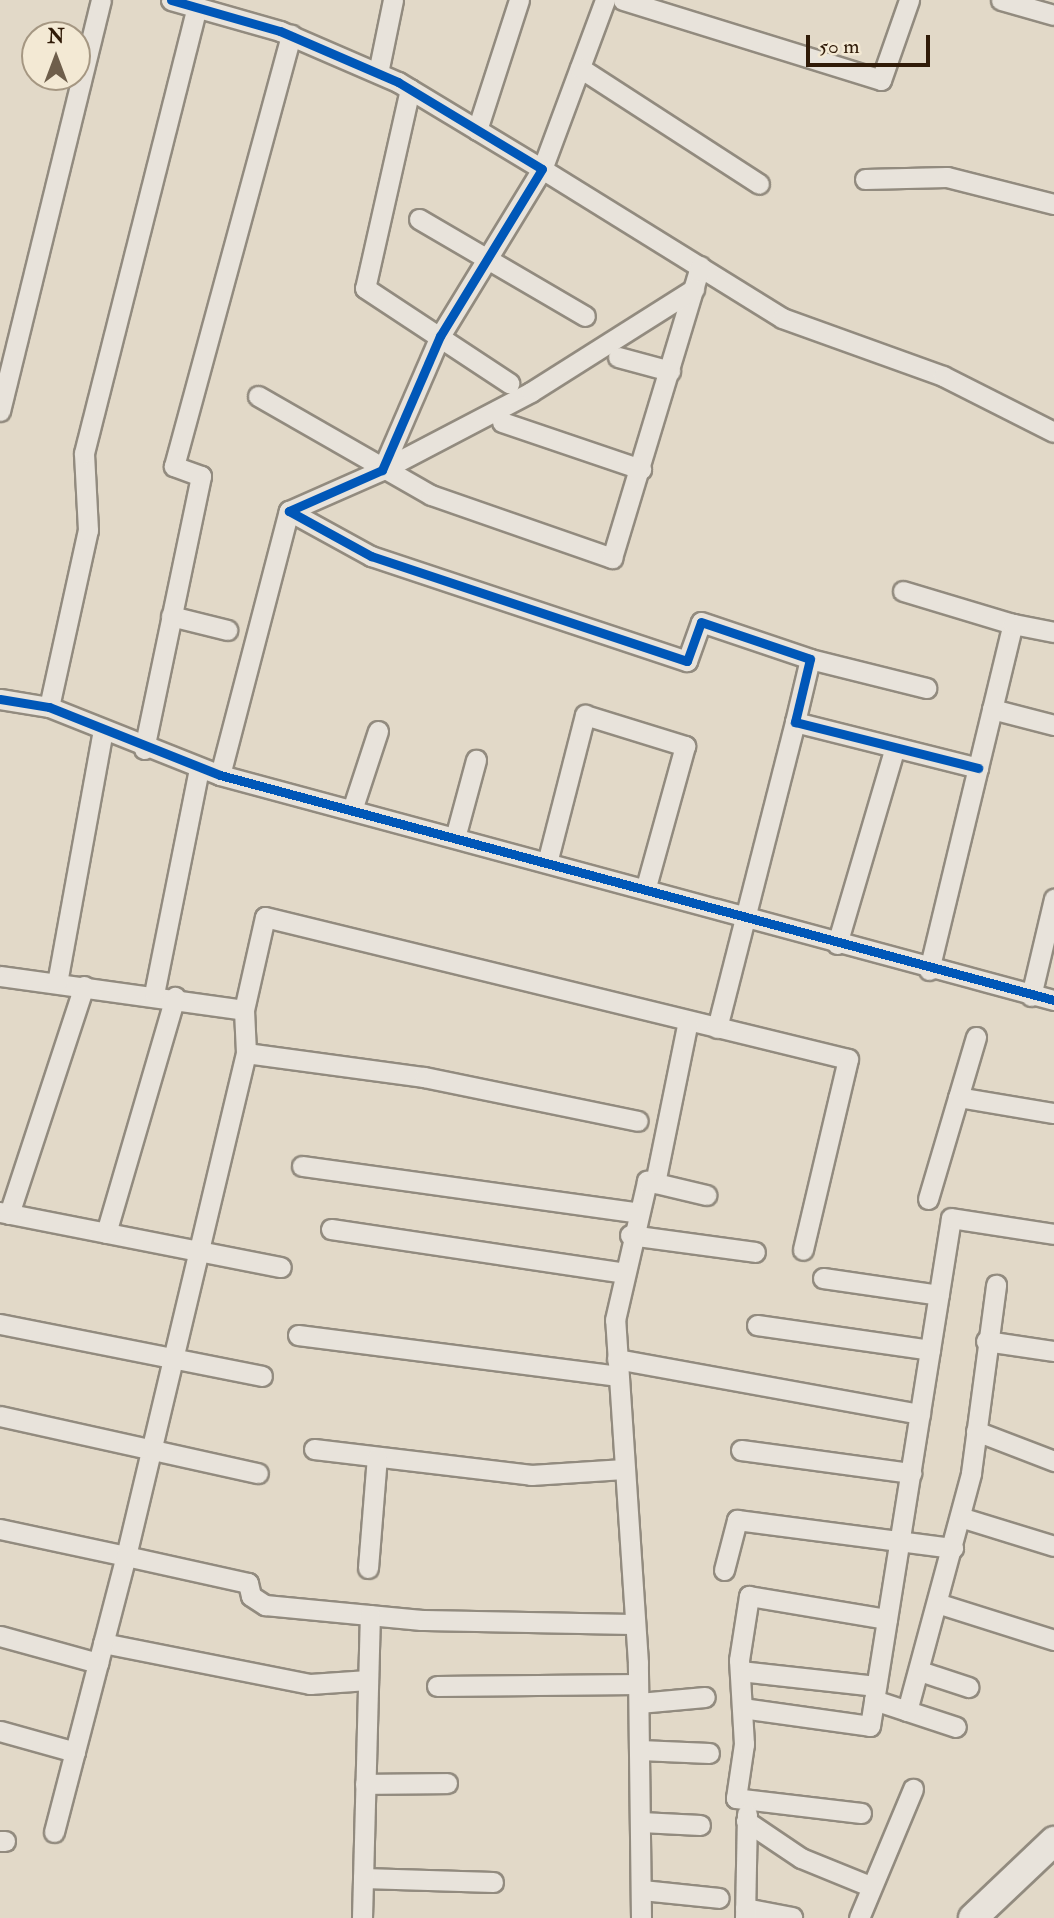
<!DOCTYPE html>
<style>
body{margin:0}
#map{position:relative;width:1054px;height:1918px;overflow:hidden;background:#e2d9c8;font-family:"IM FELL Double Pica",serif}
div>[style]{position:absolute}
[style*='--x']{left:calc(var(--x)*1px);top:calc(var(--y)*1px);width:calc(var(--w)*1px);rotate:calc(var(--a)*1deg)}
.roads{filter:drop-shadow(2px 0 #928b7f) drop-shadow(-2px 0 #928b7f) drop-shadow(0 2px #928b7f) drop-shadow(0 -2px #928b7f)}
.street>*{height:19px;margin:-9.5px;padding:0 9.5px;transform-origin:9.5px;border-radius:9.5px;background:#e8e3db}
.secondary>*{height:28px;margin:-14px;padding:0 14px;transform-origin:14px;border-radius:14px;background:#e8e3db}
.cycleway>*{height:9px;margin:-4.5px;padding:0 4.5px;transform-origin:4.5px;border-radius:4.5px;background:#0057b8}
span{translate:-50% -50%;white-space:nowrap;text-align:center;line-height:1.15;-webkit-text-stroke:6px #f3e9d4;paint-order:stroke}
.north{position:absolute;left:21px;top:21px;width:70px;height:70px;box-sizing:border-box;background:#f3e9d4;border:2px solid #a59782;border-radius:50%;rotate:0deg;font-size:19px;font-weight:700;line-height:28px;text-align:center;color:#301b08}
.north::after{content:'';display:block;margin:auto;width:24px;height:32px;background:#6e5e4b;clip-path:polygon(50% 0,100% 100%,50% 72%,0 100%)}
.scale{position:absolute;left:806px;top:35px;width:124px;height:32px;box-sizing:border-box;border:4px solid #301b08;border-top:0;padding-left:9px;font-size:21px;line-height:24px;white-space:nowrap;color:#301b08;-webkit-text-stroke:5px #f3e9d4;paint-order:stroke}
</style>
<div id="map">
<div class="roads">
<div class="street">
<i style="--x:171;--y:0;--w:113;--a:15.9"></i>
<i style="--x:280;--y:31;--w:129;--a:23.4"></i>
<i style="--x:398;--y:82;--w:168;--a:31.1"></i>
<i style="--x:542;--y:169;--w:196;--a:121.4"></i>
<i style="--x:440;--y:336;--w:146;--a:113.4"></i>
<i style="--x:382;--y:470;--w:102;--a:156.2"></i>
<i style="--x:289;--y:511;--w:94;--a:28.8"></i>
<i style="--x:371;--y:556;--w:333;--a:18.4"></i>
<i style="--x:687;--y:661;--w:41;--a:-70.3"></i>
<i style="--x:701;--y:622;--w:115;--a:18.7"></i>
<i style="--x:810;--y:659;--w:65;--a:103.4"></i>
<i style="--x:795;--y:722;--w:189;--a:14.1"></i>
<i style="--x:605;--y:0;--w:180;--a:110.4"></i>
<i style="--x:542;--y:169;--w:282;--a:31.8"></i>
<i style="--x:782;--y:318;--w:171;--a:19.8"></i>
<i style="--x:943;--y:376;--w:124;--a:26.8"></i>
<i style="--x:623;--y:0;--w:270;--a:17.2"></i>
<i style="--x:881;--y:80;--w:85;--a:-70.7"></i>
<i style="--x:1001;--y:0;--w:55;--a:15.8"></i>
<i style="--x:580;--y:68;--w:213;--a:32.9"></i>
<i style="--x:378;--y:73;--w:75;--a:-78.4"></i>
<i style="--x:410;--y:89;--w:204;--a:102.7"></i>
<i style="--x:365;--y:288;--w:173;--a:33.4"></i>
<i style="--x:477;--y:130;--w:137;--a:-72.1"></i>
<i style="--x:865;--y:179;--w:82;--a:-1.4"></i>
<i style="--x:947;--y:177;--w:110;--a:14.2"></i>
<i style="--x:419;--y:219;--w:192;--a:30.3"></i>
<i style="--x:618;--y:357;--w:54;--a:15.1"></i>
<i style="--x:258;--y:396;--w:199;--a:29.8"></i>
<i style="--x:431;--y:495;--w:192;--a:19.2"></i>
<i style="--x:612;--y:558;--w:305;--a:-73.2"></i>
<i style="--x:0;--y:411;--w:423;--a:-76.2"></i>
<i style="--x:502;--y:422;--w:147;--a:18.7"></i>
<i style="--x:382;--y:470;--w:168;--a:-27.6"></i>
<i style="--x:531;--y:392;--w:193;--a:-32.3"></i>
<i style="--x:903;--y:591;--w:115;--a:16.7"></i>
<i style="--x:171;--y:616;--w:58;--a:14"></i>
<i style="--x:810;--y:659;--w:120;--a:14"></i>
<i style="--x:0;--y:699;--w:50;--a:9.3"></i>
<i style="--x:49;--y:707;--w:184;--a:21.7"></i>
<i style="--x:220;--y:775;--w:864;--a:15.1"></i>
<i style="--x:49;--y:707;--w:181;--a:-77.6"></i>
<i style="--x:88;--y:530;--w:77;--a:-93"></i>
<i style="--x:84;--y:453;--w:460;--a:-75.8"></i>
<i style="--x:992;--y:709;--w:64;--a:14.5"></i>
<i style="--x:144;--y:749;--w:279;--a:-78.2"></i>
<i style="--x:201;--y:476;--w:29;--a:-160"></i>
<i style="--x:174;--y:466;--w:447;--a:-74.8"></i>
<i style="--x:220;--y:775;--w:273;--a:-75.4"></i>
<i style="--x:353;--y:807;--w:80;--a:-71.8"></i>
<i style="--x:456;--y:834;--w:77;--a:-74.9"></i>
<i style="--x:548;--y:859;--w:149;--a:-75.6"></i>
<i style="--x:585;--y:715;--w:105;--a:17.2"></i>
<i style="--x:685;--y:746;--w:146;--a:105.5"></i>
<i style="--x:837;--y:944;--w:205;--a:-73.6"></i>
<i style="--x:929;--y:970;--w:356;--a:-76.4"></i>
<i style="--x:1013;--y:624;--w:42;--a:11"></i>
<i style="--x:0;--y:976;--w:246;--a:7.9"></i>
<i style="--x:244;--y:1010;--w:43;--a:87.3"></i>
<i style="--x:246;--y:1053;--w:517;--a:103.42"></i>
<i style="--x:126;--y:1556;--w:129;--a:-167.9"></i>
<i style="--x:57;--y:983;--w:256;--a:-79.7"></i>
<i style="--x:154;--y:994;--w:230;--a:-78.7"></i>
<i style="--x:1031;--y:996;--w:100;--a:-76.7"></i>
<i style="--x:244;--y:1010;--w:95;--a:-77.3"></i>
<i style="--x:265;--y:917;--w:600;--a:13.69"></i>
<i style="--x:848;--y:1059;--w:196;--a:103.3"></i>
<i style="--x:717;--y:1028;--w:316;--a:-75.7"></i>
<i style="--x:246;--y:1053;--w:180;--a:7.7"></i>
<i style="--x:424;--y:1077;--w:218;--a:11.6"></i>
<i style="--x:958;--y:1097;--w:97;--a:9.5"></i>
<i style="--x:302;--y:1166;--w:336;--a:7.9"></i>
<i style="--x:655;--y:1183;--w:165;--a:-78.5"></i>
<i style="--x:928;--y:1199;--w:169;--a:-73.5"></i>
<i style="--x:0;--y:1212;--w:286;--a:11.1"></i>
<i style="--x:9;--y:1214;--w:240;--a:-71.8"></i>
<i style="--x:331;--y:1229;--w:296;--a:8.5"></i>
<i style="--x:106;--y:1233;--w:246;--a:-73.7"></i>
<i style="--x:630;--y:1235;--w:126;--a:7.7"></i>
<i style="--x:823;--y:1278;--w:117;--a:8.3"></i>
<i style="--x:0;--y:1324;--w:267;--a:11.2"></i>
<i style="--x:757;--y:1325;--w:175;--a:8.2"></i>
<i style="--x:298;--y:1335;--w:323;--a:7.3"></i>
<i style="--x:986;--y:1341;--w:69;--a:8.4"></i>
<i style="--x:617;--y:1359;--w:308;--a:10.3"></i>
<i style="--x:0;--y:1416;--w:264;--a:12.5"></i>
<i style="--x:976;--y:1431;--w:84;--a:21"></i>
<i style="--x:314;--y:1449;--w:219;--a:6.8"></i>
<i style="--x:531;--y:1475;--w:93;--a:-3.7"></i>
<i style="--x:741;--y:1450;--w:172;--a:7.7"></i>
<i style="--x:960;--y:1517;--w:98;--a:17.1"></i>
<i style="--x:368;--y:1568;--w:111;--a:-85.4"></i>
<i style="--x:724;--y:1570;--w:52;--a:-75.4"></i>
<i style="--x:737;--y:1520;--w:218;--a:7.4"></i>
<i style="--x:940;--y:1604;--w:120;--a:17.5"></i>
<i style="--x:0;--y:1636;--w:102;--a:15.4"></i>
<i style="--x:103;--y:1643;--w:211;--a:11.2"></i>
<i style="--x:310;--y:1684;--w:58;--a:-3.9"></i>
<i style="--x:740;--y:1671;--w:137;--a:6.3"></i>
<i style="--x:920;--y:1671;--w:51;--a:18.4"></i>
<i style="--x:437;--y:1686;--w:201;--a:-0.6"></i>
<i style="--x:874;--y:1700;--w:86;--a:18.2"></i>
<i style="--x:639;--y:1703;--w:66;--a:-5.2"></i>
<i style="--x:742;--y:1708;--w:129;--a:8"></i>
<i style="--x:870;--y:1726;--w:514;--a:-80.94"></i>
<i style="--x:951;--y:1218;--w:104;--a:8.8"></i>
<i style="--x:907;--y:1711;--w:246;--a:-74.9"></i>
<i style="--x:971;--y:1473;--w:190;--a:-82.4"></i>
<i style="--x:0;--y:1731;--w:78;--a:15.6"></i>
<i style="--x:640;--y:1750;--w:69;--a:2.5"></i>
<i style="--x:365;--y:1784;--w:82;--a:-0.7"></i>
<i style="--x:861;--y:1813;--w:126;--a:-173.2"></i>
<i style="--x:736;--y:1798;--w:55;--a:-81.6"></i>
<i style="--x:744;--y:1744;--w:84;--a:-93.4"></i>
<i style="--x:739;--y:1660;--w:65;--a:-81.1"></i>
<i style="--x:749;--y:1596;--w:140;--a:9.5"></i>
<i style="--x:746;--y:1821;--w:66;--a:33.9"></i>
<i style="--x:801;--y:1858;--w:74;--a:22.1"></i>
<i style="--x:641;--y:1822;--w:59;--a:2.9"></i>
<i style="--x:54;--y:1832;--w:285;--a:-75.4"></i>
<i style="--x:126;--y:1556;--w:125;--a:12.5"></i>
<i style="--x:248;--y:1583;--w:13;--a:77"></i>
<i style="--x:251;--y:1596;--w:17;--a:33"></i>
<i style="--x:265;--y:1605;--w:157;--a:5.5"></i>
<i style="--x:421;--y:1620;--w:214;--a:1.1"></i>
<i style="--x:0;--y:1841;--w:5;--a:0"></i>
<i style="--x:363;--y:1878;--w:130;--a:1.8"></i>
<i style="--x:642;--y:1890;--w:77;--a:5.9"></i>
<i style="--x:745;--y:1908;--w:48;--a:10.8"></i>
<i style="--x:362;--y:1918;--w:303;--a:-88.5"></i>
<i style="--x:641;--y:1918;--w:255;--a:-90.7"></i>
<i style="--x:638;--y:1663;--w:344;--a:-93.8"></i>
<i style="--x:615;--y:1320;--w:143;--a:-77"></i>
<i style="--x:647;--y:1181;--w:61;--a:13.3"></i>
<i style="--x:745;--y:1918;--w:104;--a:-88.9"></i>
<i style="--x:859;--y:1918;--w:140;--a:-67.3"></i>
</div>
<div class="secondary">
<i style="--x:973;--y:1918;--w:112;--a:-43.5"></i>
</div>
</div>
<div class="cycleway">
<i style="--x:171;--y:0;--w:113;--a:15.9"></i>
<i style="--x:280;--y:31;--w:129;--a:23.4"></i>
<i style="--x:398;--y:82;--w:168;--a:31.1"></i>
<i style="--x:542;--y:169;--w:196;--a:121.4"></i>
<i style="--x:440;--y:336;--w:146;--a:113.4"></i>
<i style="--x:382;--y:470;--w:102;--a:156.2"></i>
<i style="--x:289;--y:511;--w:94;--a:28.8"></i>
<i style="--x:371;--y:556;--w:333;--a:18.4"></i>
<i style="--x:687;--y:661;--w:41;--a:-70.3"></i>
<i style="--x:701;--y:622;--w:115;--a:18.7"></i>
<i style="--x:810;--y:659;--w:65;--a:103.4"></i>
<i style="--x:795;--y:722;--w:189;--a:14.1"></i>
<i style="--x:0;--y:699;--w:50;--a:9.3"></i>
<i style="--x:49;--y:707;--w:184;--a:21.7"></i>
<i style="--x:220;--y:775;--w:864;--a:15.1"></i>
</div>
<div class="north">N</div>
<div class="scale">50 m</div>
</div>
